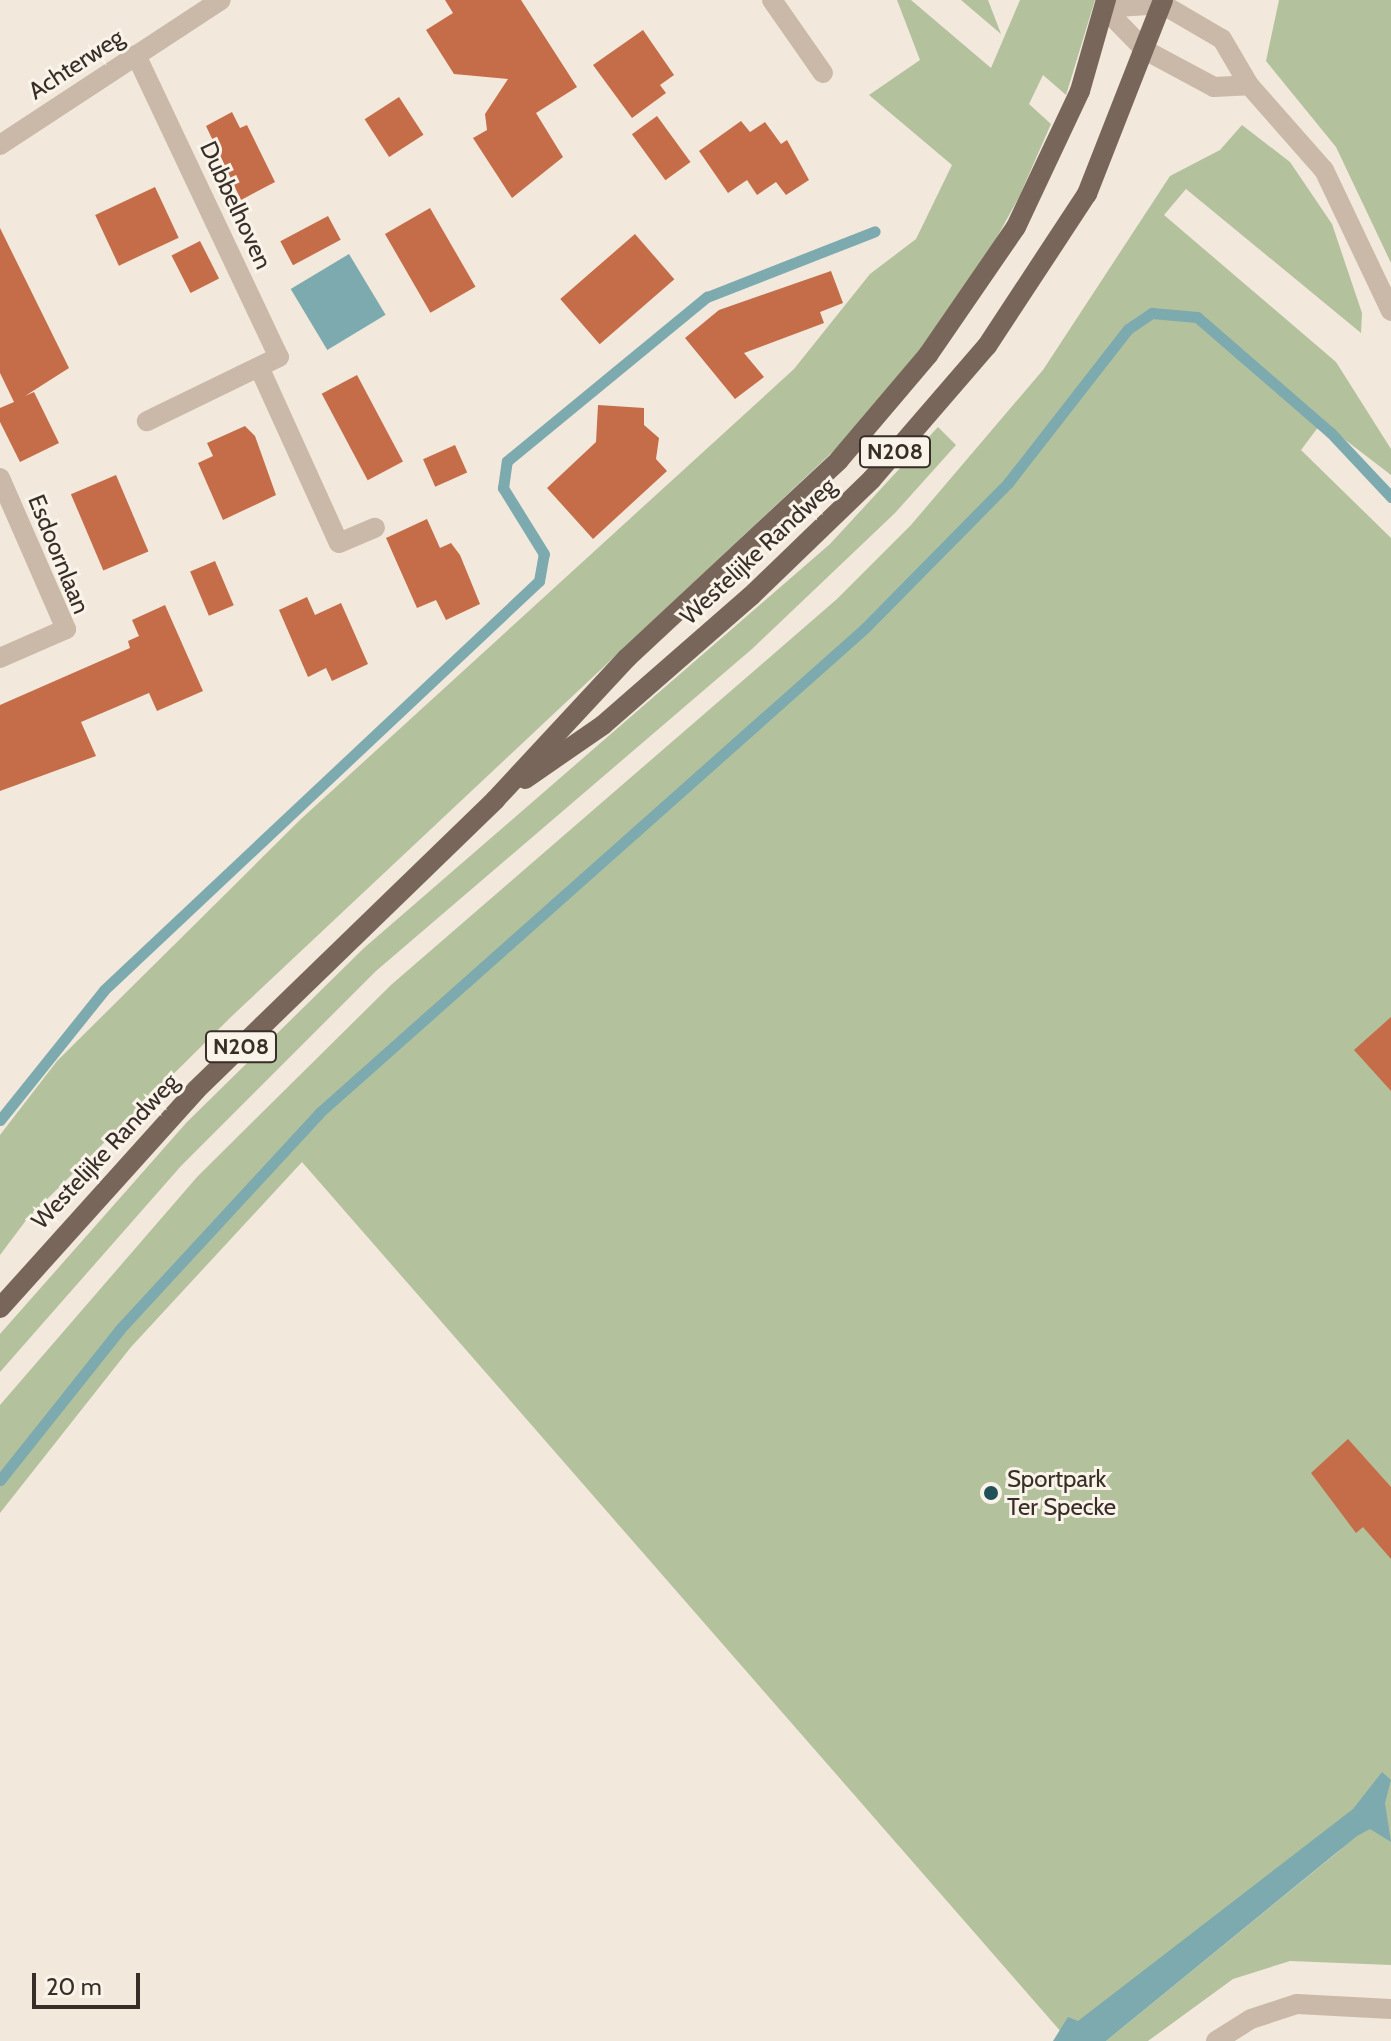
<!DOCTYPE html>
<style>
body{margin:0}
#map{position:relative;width:1391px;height:2041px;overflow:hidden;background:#f2e9dc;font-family:Cabin,sans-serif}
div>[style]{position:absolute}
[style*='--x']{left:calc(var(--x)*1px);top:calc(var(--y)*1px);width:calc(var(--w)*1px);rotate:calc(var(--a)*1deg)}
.green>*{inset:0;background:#b3c19c}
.water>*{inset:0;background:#7caaaf;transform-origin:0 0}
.stream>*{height:11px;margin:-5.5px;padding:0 5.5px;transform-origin:5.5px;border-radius:5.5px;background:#7caaaf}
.building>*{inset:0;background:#c56c48;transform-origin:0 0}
.minor>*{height:20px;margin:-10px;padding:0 10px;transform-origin:10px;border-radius:10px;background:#cab9a8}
.tertiary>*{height:20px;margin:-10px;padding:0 10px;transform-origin:10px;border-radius:10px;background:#cab9a8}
.primary>*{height:20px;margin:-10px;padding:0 10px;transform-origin:10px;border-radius:10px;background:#79665a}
.dots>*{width:22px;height:22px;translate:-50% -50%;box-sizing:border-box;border:4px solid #f9f3e9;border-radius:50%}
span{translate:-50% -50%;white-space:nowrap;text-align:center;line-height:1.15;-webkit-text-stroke:6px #f9f3e9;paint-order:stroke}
.shield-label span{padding:2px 6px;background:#f9f3e9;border:2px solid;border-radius:6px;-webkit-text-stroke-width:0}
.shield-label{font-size:22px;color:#372e28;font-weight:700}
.street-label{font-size:24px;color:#372e28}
.poi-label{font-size:24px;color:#372e28}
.left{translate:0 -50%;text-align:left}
.scale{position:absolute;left:32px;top:1973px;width:108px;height:36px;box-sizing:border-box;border:4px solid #372e28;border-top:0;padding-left:10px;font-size:24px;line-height:28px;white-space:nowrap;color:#372e28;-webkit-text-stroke:6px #f9f3e9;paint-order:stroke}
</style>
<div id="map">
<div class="green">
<i style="clip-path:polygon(897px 0,911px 0,991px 68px,1020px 0,1095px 0,1066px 95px,1043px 75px,1029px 104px,1051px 124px,1019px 197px,979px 270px,908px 370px,858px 428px,233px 1015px,27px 1219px,0 1255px,0 1135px,57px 1061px,301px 819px,794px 369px,870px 274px,916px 239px,952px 165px,869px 95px,920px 60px)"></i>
<i style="clip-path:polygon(961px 0,988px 0,1001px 34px)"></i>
<i style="clip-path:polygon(1279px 0,1391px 0,1391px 263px,1336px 147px,1266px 61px)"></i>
<i style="clip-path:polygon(1242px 125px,1290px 162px,1332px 224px,1362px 313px,1361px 333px,1186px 189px,1164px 215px,1336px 362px,1391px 449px,1391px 475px,1322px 422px,1301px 450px,1391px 538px,1391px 1965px,1290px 1961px,1233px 1979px,1148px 2041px,1106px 2041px,1344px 1847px,1069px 2041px,302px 1162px,131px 1347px,0 1513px,0 1405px,197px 1177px,391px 985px,837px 599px,911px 525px,1043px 370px,1170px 176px,1220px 150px)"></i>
<i style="clip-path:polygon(938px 427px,956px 445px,895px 513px,752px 649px,376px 971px,181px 1166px,0 1372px,0 1334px,187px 1122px,364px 948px,830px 544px)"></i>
</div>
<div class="water">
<i style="left:349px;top:254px;width:71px;height:68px;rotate:59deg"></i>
<i style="clip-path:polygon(1382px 1772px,1391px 1780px,1385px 1803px,1391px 1842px,1370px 1829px,1357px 1836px,1106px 2041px,1053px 2041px,1068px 2017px,1078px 2021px,1353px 1809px)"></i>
</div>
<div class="stream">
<i style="--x:0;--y:1120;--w:166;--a:-51.3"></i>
<i style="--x:104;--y:990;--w:597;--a:-43.24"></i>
<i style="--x:539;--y:581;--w:27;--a:-80"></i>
<i style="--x:544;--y:554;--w:78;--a:-121.8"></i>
<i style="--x:503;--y:488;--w:27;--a:-82"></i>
<i style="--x:507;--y:461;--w:259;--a:-39.4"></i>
<i style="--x:707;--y:297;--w:180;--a:-21.4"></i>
<i style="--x:0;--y:1480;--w:193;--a:-51.5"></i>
<i style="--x:120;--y:1329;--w:294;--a:-47.3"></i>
<i style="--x:319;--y:1113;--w:730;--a:-41.61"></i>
<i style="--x:865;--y:628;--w:204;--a:-45.4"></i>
<i style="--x:1008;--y:483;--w:195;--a:-52.1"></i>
<i style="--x:1128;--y:329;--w:29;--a:-34"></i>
<i style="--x:1152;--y:313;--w:45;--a:5.1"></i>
<i style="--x:1197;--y:317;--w:177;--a:40.9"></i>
<i style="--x:1331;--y:433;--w:88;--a:46.8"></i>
</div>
<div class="building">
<i style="clip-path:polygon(445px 0,521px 0,577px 87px,536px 113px,563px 157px,512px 198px,473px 138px,487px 130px,485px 114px,508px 79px,454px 74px,426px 30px,453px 13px)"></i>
<i style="clip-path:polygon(643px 30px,674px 75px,660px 85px,666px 93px,632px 118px,593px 65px)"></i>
<i style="left:399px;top:97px;width:45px;height:41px;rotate:57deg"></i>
<i style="clip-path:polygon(232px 112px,240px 128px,247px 125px,275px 182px,241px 200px,206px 126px)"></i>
<i style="left:657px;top:116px;width:57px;height:31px;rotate:54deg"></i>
<i style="clip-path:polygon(741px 121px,750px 132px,765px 122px,781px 144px,787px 140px,809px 180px,786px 195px,776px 182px,757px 195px,747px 180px,728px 193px,699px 151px)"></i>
<i style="left:155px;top:187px;width:56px;height:66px;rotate:65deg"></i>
<i style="left:430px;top:208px;width:91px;height:52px;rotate:60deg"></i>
<i style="left:328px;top:216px;width:27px;height:54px;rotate:62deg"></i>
<i style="clip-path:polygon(0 228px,69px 368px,25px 396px,34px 392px,59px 443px,20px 462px,0 422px,0 408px,14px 402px,0 373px)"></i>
<i style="left:635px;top:234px;width:60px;height:99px;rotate:49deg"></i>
<i style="left:200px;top:241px;width:42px;height:32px;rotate:63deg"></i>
<i style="clip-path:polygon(831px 271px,843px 303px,820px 312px,824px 323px,744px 353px,764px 377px,735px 399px,685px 338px,719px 310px)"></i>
<i style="left:357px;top:375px;width:98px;height:40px;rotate:62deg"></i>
<i style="clip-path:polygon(598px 405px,644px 408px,644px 425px,659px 438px,656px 459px,667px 471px,593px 539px,547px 488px,596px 442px)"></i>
<i style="clip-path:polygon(245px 426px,255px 436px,276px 495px,223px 520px,198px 463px,213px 456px,207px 443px)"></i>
<i style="left:455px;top:445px;width:30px;height:35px;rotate:66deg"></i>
<i style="left:116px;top:475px;width:83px;height:49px;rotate:67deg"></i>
<i style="clip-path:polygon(427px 519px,440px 548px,451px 543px,460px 555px,480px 604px,446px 620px,436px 600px,417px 608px,386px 538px)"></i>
<i style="left:215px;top:561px;width:48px;height:27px;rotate:67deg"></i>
<i style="clip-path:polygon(307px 597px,315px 615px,341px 603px,368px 664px,332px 681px,326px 668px,308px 677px,279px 610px)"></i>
<i style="clip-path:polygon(165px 605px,203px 691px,157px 711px,149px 693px,81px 722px,96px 756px,0 791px,0 705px,130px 648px,128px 641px,139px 636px,132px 620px)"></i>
<i style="clip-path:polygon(1391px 1017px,1391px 1091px,1354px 1050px)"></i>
<i style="clip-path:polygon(1348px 1439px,1391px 1487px,1391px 1559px,1363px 1527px,1356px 1533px,1311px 1473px)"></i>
</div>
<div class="minor">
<i style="--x:772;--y:0;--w:89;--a:55.1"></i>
<i style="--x:1104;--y:8;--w:58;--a:-3.9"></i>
<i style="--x:1162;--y:4;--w:69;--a:30.3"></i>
<i style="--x:1222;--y:39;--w:53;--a:59.6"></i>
<i style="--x:1249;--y:85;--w:113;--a:48.6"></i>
<i style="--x:1324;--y:170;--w:156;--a:64.6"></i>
<i style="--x:1104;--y:8;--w:59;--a:45.7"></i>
<i style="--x:1145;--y:50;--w:78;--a:28.2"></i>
<i style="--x:1214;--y:87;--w:35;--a:-3"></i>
<i style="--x:136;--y:55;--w:334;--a:64.7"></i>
<i style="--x:279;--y:357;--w:147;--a:154.1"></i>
<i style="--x:0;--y:145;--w:264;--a:-33.3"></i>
<i style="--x:259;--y:367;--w:193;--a:65.6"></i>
<i style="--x:339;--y:543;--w:39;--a:-23"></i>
<i style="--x:0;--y:478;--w:165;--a:66.4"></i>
<i style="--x:66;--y:629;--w:72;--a:156.3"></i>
</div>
<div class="tertiary">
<i style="--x:1216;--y:2041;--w:41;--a:-32.2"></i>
<i style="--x:1251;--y:2019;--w:48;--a:-18.1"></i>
<i style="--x:1297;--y:2004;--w:94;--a:3"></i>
</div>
<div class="primary">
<i style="--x:525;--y:779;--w:95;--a:-34.7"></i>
<i style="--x:603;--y:725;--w:196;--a:-41.1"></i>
<i style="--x:751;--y:596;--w:168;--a:-44"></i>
<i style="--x:872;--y:479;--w:176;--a:-49.2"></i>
<i style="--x:987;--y:346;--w:182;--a:-56.7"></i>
<i style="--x:1087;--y:194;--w:208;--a:-68.6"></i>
<i style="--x:0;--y:1308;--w:293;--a:-48"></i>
<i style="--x:196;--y:1090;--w:417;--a:-44.1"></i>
<i style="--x:495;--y:800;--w:194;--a:-47.1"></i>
<i style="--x:627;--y:658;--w:290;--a:-43"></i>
<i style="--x:839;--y:460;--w:138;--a:-49.7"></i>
<i style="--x:928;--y:355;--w:155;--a:-55.5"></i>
<i style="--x:1016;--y:227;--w:150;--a:-64.8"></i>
<i style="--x:1080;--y:91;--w:95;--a:-74.1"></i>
</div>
<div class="dots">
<i style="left:991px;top:1493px;background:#1e5158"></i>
</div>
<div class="shield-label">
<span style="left:895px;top:452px">N208</span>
<span style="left:241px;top:1047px">N208</span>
</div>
<div class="street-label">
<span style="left:76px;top:64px;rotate:-33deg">Achterweg</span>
<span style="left:236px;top:205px;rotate:65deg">Dubbelhoven</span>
<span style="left:758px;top:551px;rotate:-43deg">Westelijke Randweg</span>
<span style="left:59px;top:554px;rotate:68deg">Esdoornlaan</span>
<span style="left:105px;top:1151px;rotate:-47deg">Westelijke Randweg</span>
</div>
<div class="poi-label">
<span class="left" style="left:1007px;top:1493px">Sportpark<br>Ter Specke</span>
</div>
<div class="scale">20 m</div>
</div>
